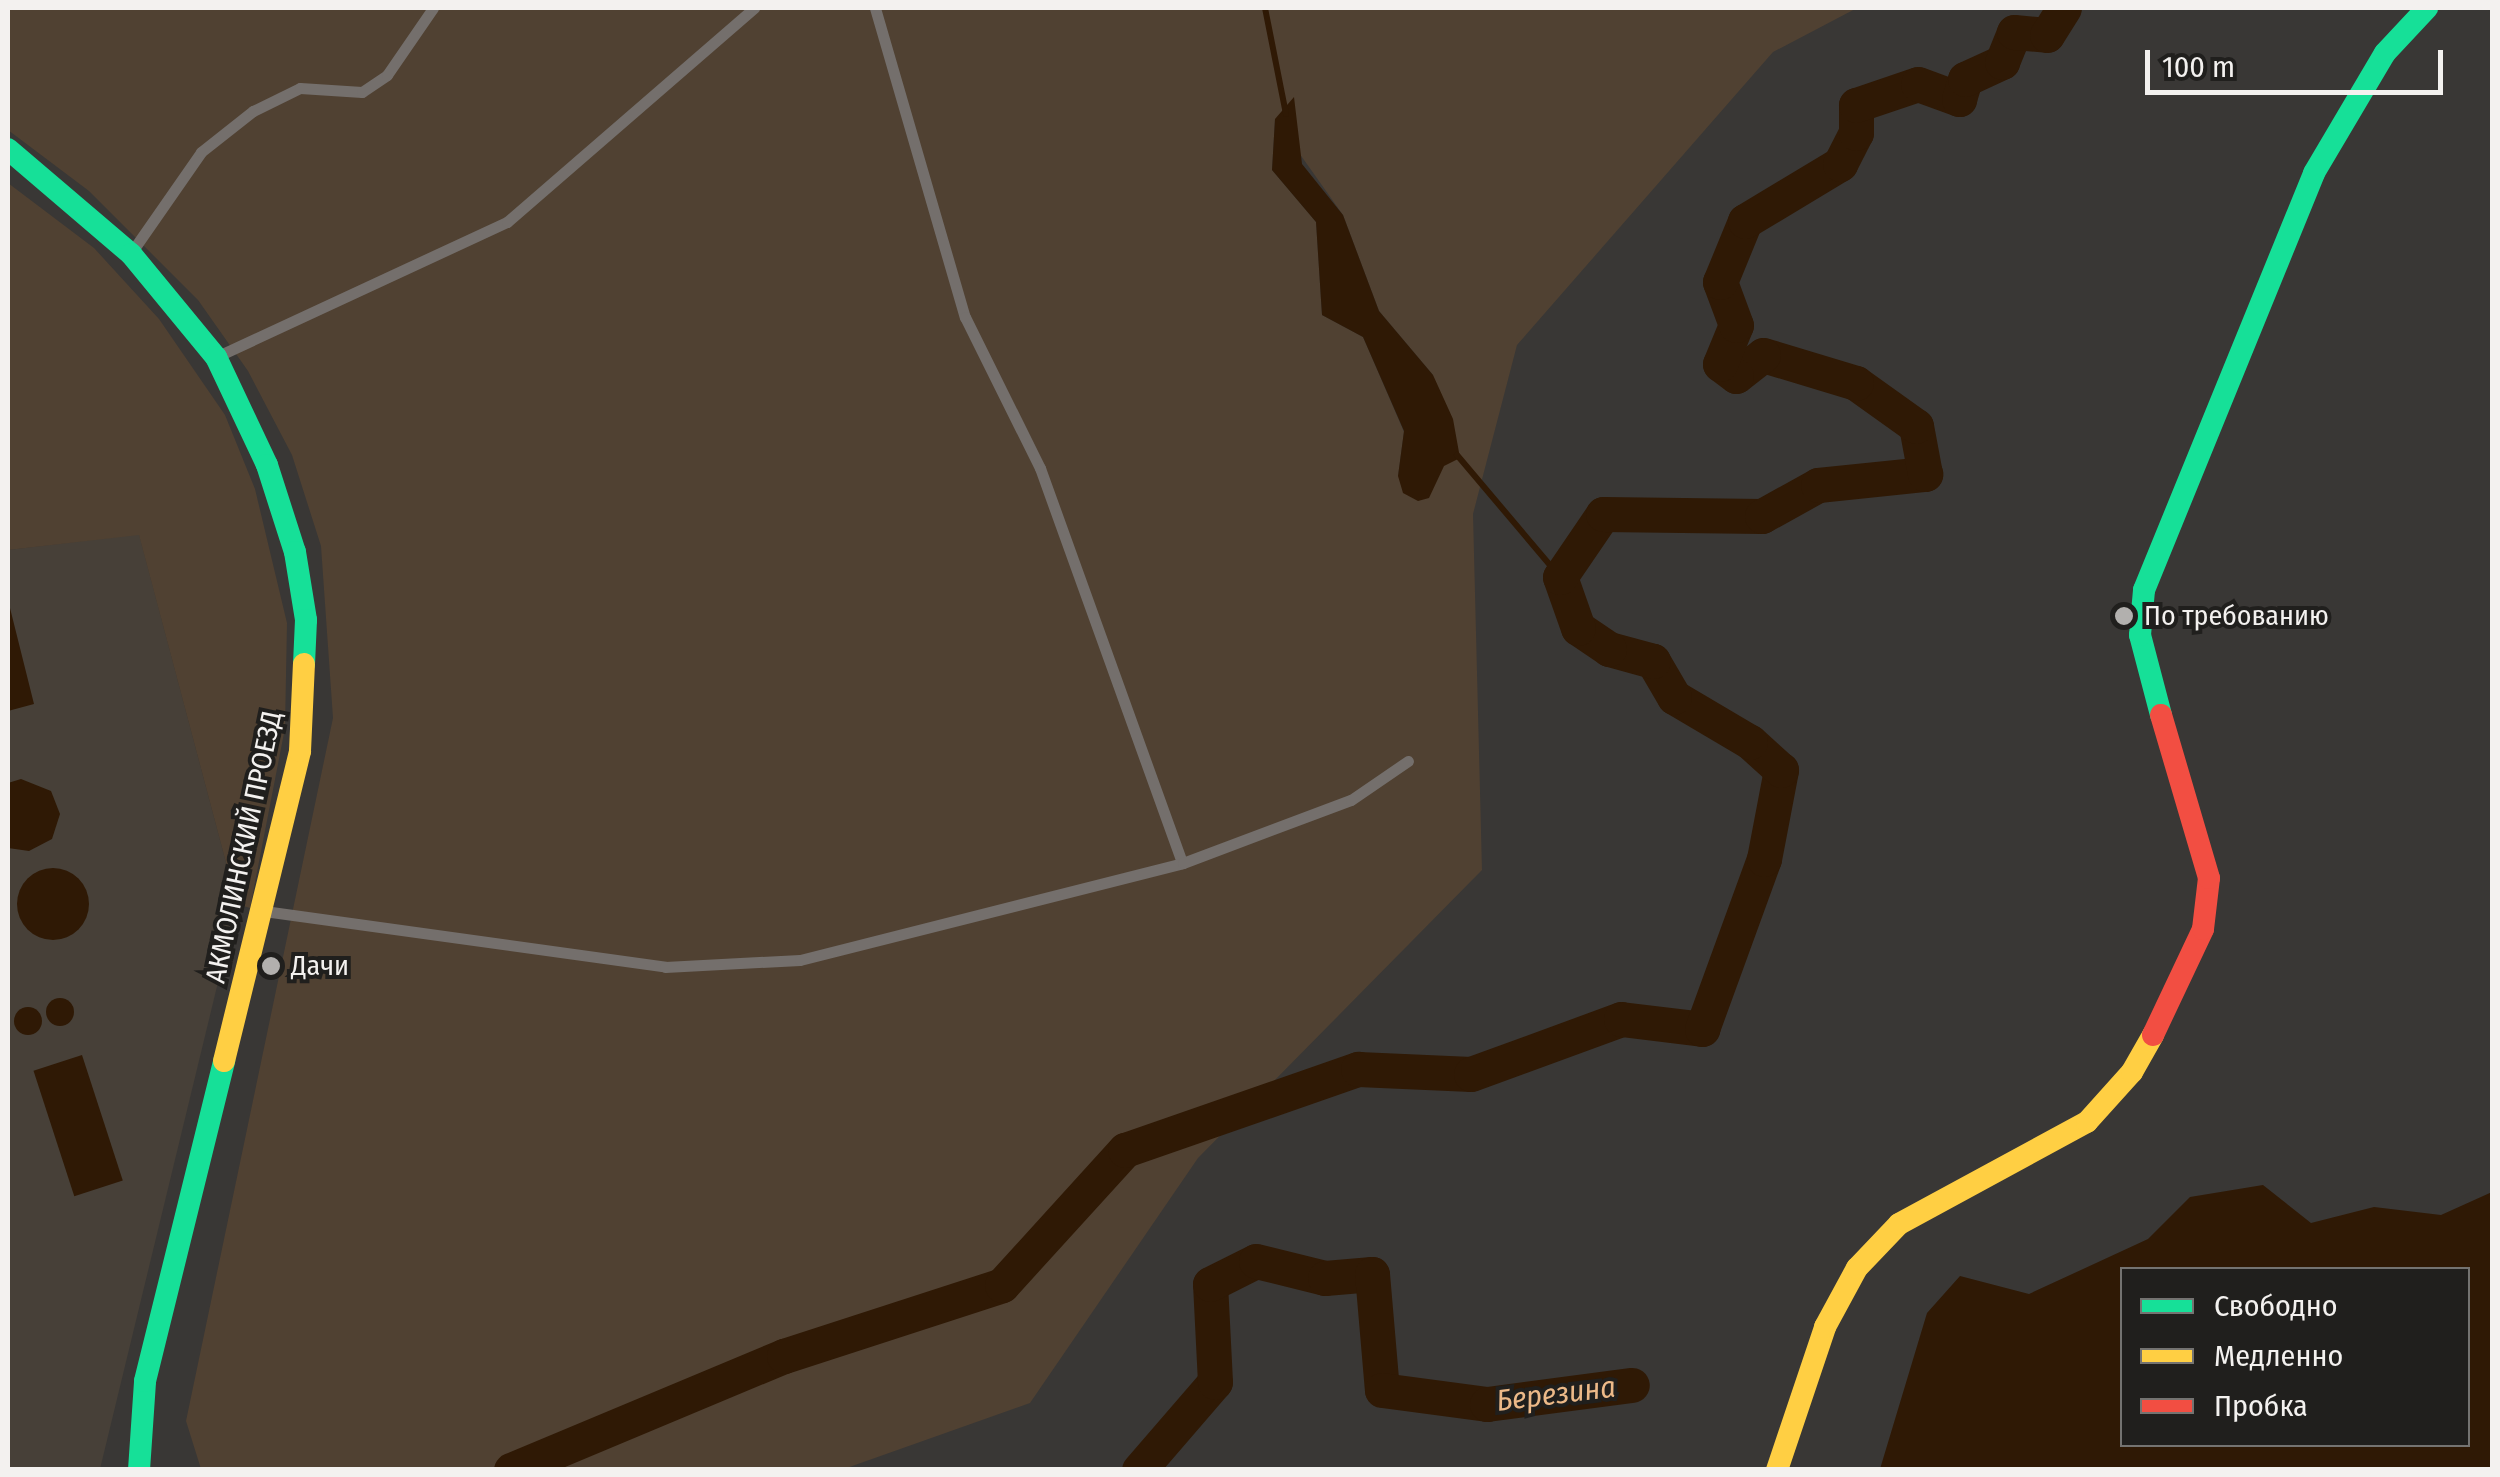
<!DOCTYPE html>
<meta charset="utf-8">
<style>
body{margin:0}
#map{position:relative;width:2500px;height:1477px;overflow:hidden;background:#393735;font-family:"Fira Sans Condensed",sans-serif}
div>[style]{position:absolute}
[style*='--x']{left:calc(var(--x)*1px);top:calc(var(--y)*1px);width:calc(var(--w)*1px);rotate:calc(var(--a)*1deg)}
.built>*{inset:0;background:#474038}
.green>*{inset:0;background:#504132}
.water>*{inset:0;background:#2f1905;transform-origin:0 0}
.round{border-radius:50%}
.stream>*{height:6px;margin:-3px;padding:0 3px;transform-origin:3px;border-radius:3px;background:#2f1905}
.river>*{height:35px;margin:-17.5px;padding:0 17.5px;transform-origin:17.5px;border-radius:17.5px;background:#2f1905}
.lane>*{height:11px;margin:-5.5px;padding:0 5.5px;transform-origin:5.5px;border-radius:5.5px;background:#746f6c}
.fast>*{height:22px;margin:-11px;padding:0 11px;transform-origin:11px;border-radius:11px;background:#16e098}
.slow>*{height:22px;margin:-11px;padding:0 11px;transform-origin:11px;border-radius:11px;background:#ffcf43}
.jam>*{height:22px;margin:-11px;padding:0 11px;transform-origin:11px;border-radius:11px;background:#f24e42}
.dots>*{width:28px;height:28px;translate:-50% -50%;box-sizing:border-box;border:5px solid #201f1d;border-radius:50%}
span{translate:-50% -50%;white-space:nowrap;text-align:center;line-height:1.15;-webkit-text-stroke:8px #201f1d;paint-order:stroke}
.poi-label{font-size:28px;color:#f3f1ef}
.left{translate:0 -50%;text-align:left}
.street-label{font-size:28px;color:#f3f1ef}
.water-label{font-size:30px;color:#ecb988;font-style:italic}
.frame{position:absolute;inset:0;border:10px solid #f3f1ef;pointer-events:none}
.legend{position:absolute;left:2120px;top:1267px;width:350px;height:180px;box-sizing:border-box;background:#201f1d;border:2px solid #747371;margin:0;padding:12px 18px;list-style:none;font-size:30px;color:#f3f1ef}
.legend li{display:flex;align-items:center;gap:20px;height:50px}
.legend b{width:50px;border:2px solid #747371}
.scale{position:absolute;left:2145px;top:50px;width:298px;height:45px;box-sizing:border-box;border:5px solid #f3f1ef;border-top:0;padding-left:12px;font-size:30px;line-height:35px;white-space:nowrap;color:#f3f1ef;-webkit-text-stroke:8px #201f1d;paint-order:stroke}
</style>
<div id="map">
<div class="built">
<i style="clip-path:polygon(139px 534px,237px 904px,100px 1469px,8px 1469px,8px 550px)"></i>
</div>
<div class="green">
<i style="clip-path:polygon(evenodd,8px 8px,1857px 8px,1773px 52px,1517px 345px,1473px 514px,1482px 870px,1198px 1158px,1030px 1403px,841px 1470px,201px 1469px,186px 1421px,333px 718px,321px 546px,292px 455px,248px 371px,198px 300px,89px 191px,8px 130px,8px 8px,1275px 119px,1343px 215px,1379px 311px,1433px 375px,1398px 476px,1404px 432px,1363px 337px,1322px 315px,1316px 222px,1272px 170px,1275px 119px)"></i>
<i style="clip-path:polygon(8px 183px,94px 248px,159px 319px,225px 415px,255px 489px,287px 623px,285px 728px,250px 908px,237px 904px,139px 535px,8px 550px)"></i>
</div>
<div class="water">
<i style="clip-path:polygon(1294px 97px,1302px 164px,1343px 215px,1379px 311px,1433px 375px,1453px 419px,1460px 458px,1444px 466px,1429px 498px,1418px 501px,1403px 493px,1398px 476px,1404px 431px,1363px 337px,1322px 315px,1316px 222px,1272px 170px,1275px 119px)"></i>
<i style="clip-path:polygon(8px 600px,34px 704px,8px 711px)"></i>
<i style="clip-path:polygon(21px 779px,51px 791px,60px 814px,52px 839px,29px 851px,8px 848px,8px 783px)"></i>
<i class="round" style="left:17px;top:868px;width:72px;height:72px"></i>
<i class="round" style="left:46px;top:998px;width:28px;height:28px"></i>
<i class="round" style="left:14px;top:1007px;width:28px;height:28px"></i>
<i style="left:82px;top:1055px;width:132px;height:51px;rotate:72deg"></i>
<i style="clip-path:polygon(evenodd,2263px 1185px,2311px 1223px,2374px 1207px,2441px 1215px,2492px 1192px,2492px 1469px,1880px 1469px,1927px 1313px,1960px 1276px,2029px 1294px,2148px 1239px,2190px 1197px,2263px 1185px,2122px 1270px,2468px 1270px,2468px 1444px,2122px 1444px,2122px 1270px)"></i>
</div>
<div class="stream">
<i style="--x:1265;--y:8;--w:108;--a:78.8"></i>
<i style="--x:1457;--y:455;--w:160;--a:49.8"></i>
</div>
<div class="river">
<i style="--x:511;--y:1470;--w:296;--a:-22.7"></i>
<i style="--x:784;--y:1356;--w:229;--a:-18"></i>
<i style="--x:1002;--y:1285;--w:183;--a:-47.7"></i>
<i style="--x:1125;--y:1150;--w:247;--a:-19.2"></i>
<i style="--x:1358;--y:1069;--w:113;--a:2.5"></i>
<i style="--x:1471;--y:1074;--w:160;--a:-20.1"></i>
<i style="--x:1621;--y:1019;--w:82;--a:7"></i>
<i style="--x:1702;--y:1029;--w:181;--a:-70"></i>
<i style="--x:1764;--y:859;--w:91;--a:-79.2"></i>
<i style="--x:1781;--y:770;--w:42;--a:-137.9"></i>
<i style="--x:1750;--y:742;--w:88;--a:-149.4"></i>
<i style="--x:1674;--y:697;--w:42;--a:-120.3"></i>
<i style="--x:1653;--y:661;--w:46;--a:-164.7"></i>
<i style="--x:1609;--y:649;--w:37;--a:-146"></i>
<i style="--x:1578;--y:628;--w:54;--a:-109.4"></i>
<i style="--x:1560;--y:577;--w:76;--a:-55.7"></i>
<i style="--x:1603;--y:514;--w:159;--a:0.7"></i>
<i style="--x:1762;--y:516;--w:64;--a:-29"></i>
<i style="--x:1818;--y:485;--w:108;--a:-5.9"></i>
<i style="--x:1925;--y:474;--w:49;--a:-100.6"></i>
<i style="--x:1916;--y:426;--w:74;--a:-144.4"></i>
<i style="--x:1856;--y:383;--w:97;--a:-163.2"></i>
<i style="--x:1763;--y:355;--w:34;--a:142"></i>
<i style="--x:1736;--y:376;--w:20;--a:-143"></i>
<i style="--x:1720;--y:364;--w:42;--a:-67.7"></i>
<i style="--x:1736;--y:325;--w:46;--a:-110.4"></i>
<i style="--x:1720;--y:282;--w:66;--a:-67.7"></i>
<i style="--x:1745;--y:221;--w:111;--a:-31"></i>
<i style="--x:1840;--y:164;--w:35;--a:-63"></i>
<i style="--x:1856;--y:133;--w:28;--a:-90"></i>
<i style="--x:1856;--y:105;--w:65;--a:-18.7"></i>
<i style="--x:1918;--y:84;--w:44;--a:20.1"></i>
<i style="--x:1959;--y:99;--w:21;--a:-73"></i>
<i style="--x:1965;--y:79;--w:41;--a:-24.7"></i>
<i style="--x:2002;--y:62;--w:32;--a:-68"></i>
<i style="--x:2014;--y:32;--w:33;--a:5"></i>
<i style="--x:2047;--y:35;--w:32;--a:-58"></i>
<i style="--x:1139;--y:1470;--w:116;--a:-49.2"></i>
<i style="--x:1215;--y:1382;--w:98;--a:-92.9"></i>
<i style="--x:1210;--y:1284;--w:51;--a:-26.6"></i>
<i style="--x:1256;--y:1261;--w:71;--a:13.8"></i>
<i style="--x:1325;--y:1278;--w:47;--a:-4.9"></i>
<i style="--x:1372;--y:1274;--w:116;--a:85.1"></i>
<i style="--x:1382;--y:1390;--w:106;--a:7.6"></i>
<i style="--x:1487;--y:1404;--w:146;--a:-7.5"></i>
</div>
<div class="lane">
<i style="--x:875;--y:8;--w:322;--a:73.8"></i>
<i style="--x:965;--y:317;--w:169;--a:63.6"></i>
<i style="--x:1040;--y:468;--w:420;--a:70.2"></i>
<i style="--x:133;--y:250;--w:119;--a:-55.2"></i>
<i style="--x:201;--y:152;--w:66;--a:-38.3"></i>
<i style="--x:253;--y:111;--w:52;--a:-26.1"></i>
<i style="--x:300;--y:88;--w:62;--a:3.7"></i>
<i style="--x:362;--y:92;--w:30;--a:-34"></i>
<i style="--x:387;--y:75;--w:81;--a:-55.5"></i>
<i style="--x:218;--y:356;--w:319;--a:-24.9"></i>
<i style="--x:507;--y:222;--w:327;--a:-40.9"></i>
<i style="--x:264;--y:911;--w:405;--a:7.9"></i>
<i style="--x:665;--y:967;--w:135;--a:-3"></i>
<i style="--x:800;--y:960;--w:395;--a:-14.2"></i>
<i style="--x:1183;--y:863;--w:179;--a:-20.6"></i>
<i style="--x:1351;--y:800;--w:69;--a:-34.4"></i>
</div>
<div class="fast">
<i style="--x:8;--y:149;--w:162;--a:40.5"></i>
<i style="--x:131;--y:254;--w:134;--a:50.5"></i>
<i style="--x:216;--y:357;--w:119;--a:64.7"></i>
<i style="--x:267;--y:465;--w:91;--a:72.2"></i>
<i style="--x:295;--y:552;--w:69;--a:80.8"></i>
<i style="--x:306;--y:620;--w:44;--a:92.6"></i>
<i style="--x:2161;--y:715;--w:83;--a:-104.7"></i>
<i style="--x:2140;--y:635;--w:45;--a:-84.9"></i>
<i style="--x:2144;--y:590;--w:450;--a:-67.8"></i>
<i style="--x:2314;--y:173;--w:139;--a:-59.4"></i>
<i style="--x:2385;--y:53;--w:62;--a:-47"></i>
<i style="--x:139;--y:1470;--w:89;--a:-86.1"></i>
<i style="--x:145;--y:1381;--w:330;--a:-76.1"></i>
</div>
<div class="slow">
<i style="--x:224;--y:1061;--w:319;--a:-76.2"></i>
<i style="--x:300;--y:751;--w:87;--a:-87.4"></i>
<i style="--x:1777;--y:1470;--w:151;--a:-71.4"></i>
<i style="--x:1825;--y:1327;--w:67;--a:-61.5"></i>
<i style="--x:1857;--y:1268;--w:61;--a:-46.3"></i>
<i style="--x:1899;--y:1224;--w:214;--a:-28.5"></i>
<i style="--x:2087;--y:1122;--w:67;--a:-48"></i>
<i style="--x:2132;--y:1072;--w:43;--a:-60.4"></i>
</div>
<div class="jam">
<i style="--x:2153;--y:1035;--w:117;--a:-64.7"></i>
<i style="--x:2203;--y:929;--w:51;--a:-83.3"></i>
<i style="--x:2209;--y:878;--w:170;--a:-106.4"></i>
</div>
<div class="dots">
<i style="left:2124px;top:616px;background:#b2b0ae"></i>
<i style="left:271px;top:966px;background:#b2b0ae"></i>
</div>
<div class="poi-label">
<span class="left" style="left:2144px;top:616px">По требованию</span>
<span class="left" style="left:291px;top:966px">Дачи</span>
</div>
<div class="street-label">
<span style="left:244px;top:847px;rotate:-78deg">АКМОЛИНСКИЙ ПРОЕЗД</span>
</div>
<div class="water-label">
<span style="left:1556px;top:1394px;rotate:-7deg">Березина</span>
</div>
<div class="frame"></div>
<ul class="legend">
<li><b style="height:12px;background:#16e098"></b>Свободно</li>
<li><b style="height:12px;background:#ffcf43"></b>Медленно</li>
<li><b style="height:12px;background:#f24e42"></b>Пробка</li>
</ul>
<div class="scale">100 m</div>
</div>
